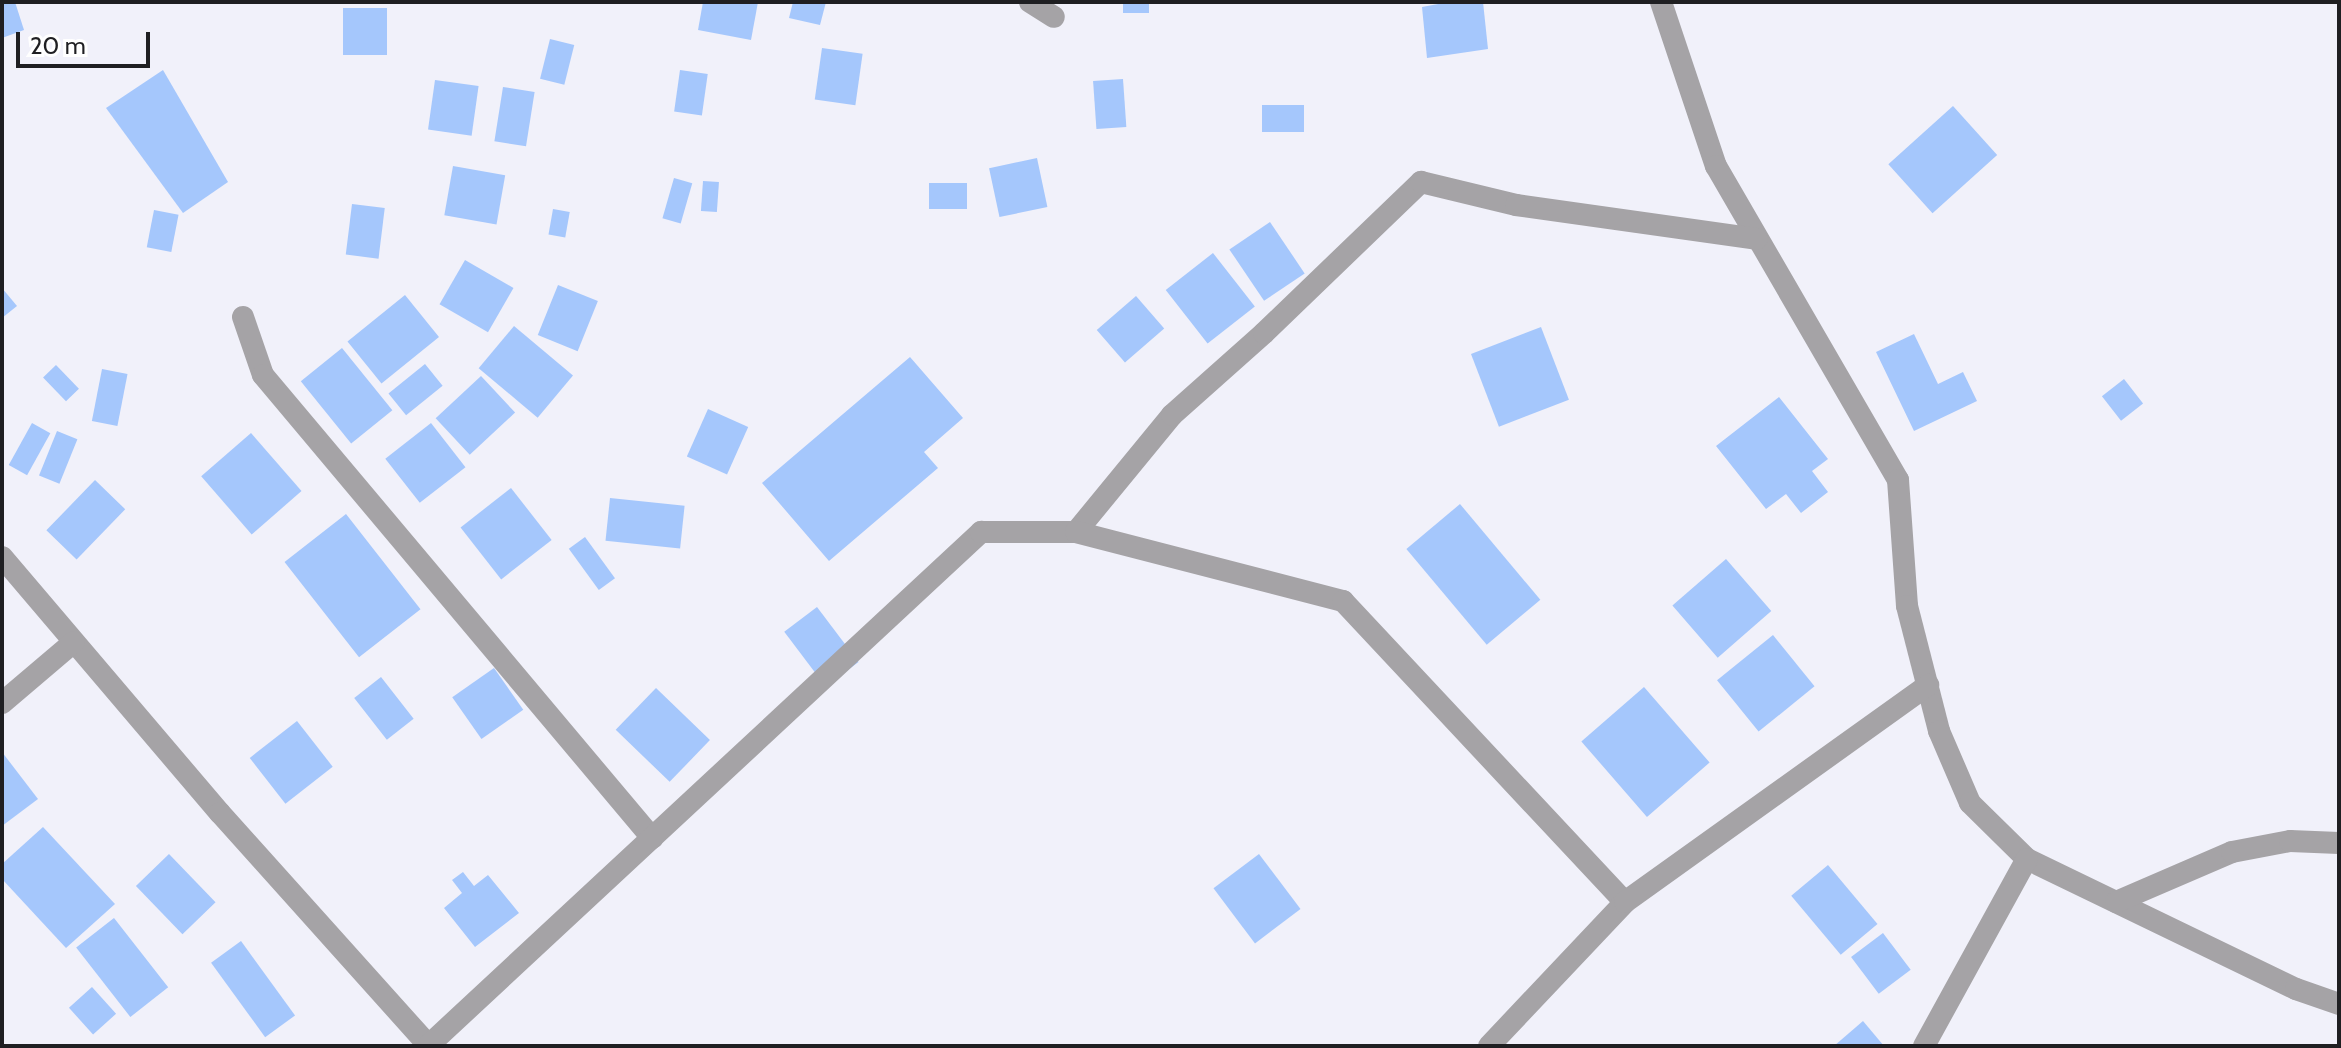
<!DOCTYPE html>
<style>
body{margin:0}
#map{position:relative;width:2341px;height:1048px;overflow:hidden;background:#f1f1fa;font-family:Cabin,sans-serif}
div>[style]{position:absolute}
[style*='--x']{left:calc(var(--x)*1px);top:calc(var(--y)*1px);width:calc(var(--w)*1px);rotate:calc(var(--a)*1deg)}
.building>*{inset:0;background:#a5c7fc;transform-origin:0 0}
.minor>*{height:22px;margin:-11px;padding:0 11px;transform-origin:11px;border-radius:11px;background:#a5a3a6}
span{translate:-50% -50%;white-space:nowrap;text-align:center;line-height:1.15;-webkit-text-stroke:6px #fff;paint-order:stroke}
.frame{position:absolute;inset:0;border:4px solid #1f1f22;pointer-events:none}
.scale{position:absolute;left:16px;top:32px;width:134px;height:36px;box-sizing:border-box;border:4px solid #1f1f22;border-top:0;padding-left:10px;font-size:24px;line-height:28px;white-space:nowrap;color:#1f1f22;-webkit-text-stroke:6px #fff;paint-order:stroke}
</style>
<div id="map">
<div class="building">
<i style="clip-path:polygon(2px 2px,15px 2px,24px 30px,2px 38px)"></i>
<i style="clip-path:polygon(703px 2px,758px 2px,751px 40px,698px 30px)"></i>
<i style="clip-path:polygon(793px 2px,826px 2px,820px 25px,789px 18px)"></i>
<i style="left:1123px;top:2px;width:26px;height:11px"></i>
<i style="clip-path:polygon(1449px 2px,1483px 2px,1488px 49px,1427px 58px,1422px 7px)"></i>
<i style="left:343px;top:8px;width:44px;height:47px"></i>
<i style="left:550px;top:39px;width:25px;height:41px;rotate:14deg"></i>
<i style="left:822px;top:48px;width:41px;height:52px;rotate:8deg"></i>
<i style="clip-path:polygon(163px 70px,228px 182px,183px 213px,106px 108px)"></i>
<i style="left:680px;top:70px;width:28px;height:42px;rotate:8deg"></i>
<i style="left:1123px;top:79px;width:48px;height:30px;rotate:86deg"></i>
<i style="left:435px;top:80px;width:44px;height:50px;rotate:8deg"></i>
<i style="left:503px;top:87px;width:32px;height:55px;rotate:9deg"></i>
<i style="left:1304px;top:105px;width:27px;height:42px;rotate:90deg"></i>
<i style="left:1953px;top:106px;width:66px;height:87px;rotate:48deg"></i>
<i style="left:1037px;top:158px;width:50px;height:49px;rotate:78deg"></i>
<i style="left:453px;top:166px;width:53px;height:50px;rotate:10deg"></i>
<i style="left:674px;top:178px;width:19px;height:42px;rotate:16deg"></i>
<i style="left:703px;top:181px;width:16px;height:30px;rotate:4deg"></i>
<i style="left:929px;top:183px;width:38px;height:26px"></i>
<i style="left:352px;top:204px;width:33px;height:51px;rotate:7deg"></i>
<i style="left:553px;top:209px;width:17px;height:26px;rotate:10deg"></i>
<i style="left:154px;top:210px;width:25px;height:38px;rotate:11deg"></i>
<i style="left:1270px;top:222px;width:62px;height:49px;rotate:56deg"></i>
<i style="left:1213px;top:253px;width:68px;height:60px;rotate:52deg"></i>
<i style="left:465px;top:260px;width:56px;height:51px;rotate:30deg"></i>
<i style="left:558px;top:285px;width:43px;height:54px;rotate:22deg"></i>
<i style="clip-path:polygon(2px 288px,17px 306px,2px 318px)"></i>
<i style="left:405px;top:295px;width:54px;height:74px;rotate:51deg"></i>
<i style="left:1136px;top:296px;width:43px;height:52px;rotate:49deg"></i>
<i style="left:514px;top:326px;width:77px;height:55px;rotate:40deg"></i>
<i style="left:1541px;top:327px;width:78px;height:75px;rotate:69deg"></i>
<i style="clip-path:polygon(1914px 334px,1938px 384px,1963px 372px,1977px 401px,1914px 431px,1876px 352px)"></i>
<i style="left:342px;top:348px;width:80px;height:53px;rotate:51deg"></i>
<i style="clip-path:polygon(910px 357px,963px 418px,924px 452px,938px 468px,829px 561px,762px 483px)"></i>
<i style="left:425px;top:364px;width:28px;height:47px;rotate:51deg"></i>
<i style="left:56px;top:365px;width:33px;height:18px;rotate:46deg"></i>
<i style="left:102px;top:369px;width:26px;height:53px;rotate:11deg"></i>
<i style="left:481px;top:376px;width:50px;height:62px;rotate:47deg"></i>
<i style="left:2124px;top:379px;width:31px;height:28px;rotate:52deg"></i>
<i style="clip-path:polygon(1779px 397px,1828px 459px,1812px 471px,1828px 492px,1801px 513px,1786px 494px,1766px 509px,1716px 446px)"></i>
<i style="left:708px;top:409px;width:44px;height:52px;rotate:24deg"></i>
<i style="left:32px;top:423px;width:21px;height:48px;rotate:29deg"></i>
<i style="left:431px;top:423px;width:56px;height:58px;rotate:52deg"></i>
<i style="left:57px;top:431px;width:22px;height:48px;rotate:22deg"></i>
<i style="left:251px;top:433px;width:77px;height:66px;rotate:49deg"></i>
<i style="left:95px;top:480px;width:42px;height:70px;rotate:44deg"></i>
<i style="left:511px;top:488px;width:66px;height:64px;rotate:52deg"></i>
<i style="left:610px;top:498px;width:75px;height:43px;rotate:6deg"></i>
<i style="left:1460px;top:504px;width:125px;height:70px;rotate:50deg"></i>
<i style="left:346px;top:514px;width:121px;height:78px;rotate:52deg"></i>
<i style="left:585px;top:537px;width:51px;height:20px;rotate:54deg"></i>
<i style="left:1726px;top:559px;width:69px;height:71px;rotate:49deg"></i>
<i style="left:817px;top:607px;width:69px;height:41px;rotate:53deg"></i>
<i style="left:1773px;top:635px;width:66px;height:72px;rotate:51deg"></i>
<i style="left:494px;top:668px;width:51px;height:51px;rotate:55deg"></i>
<i style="left:381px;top:677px;width:53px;height:34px;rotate:52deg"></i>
<i style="left:1644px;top:687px;width:100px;height:83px;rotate:49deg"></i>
<i style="left:656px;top:688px;width:75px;height:58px;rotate:44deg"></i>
<i style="left:297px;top:721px;width:58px;height:60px;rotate:52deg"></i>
<i style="clip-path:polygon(2px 752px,38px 799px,2px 826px)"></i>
<i style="clip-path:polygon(43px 827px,115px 904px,66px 948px,2px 879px,2px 864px)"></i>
<i style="left:169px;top:854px;width:67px;height:46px;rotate:46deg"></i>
<i style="left:1259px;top:854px;width:69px;height:57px;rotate:53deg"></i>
<i style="left:1828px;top:865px;width:77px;height:48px;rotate:50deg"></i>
<i style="clip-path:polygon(463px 872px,474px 886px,488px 875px,519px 913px,475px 947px,444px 908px,462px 893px,452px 880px)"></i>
<i style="left:114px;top:918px;width:88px;height:48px;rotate:52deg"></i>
<i style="left:1883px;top:933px;width:46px;height:40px;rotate:53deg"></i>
<i style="left:241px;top:941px;width:92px;height:37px;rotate:54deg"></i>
<i style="left:92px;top:987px;width:36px;height:31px;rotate:48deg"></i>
<i style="clip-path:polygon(1863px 1021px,1884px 1046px,1834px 1046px)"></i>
</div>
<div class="minor">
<i style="--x:1030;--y:2;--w:28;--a:32"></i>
<i style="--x:1661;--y:2;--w:173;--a:71.5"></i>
<i style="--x:1716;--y:166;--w:363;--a:59.9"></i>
<i style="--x:1898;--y:480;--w:126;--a:85.9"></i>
<i style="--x:1907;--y:606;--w:129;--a:75.6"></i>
<i style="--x:1939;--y:731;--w:78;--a:66.7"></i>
<i style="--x:1970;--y:803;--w:80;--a:44.5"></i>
<i style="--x:2027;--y:859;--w:299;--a:25.8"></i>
<i style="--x:2296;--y:989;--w:46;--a:19.2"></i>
<i style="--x:243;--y:317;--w:61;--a:71"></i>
<i style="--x:263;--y:375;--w:605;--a:49.96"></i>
<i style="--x:1076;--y:532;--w:151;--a:-50.6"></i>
<i style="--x:1172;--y:415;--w:123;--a:-41.7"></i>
<i style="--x:1264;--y:333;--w:218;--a:-43.9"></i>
<i style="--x:1421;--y:182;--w:98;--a:13.6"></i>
<i style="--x:1516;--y:205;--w:243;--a:8"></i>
<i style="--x:2;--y:557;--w:336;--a:49.6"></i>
<i style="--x:220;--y:813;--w:313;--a:48.1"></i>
<i style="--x:2;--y:703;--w:94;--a:-40.3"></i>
<i style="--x:2116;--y:902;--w:126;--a:-23.3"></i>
<i style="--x:2232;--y:852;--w:59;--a:-10.7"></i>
<i style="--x:2290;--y:841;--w:49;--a:2.3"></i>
<i style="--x:429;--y:1045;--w:754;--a:-42.9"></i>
<i style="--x:981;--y:532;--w:95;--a:0"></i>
<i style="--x:1076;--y:532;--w:276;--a:14.5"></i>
<i style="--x:1343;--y:601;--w:412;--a:46.9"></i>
<i style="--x:1489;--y:1046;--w:198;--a:-46.6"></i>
<i style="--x:1625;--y:902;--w:373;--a:-35.6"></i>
<i style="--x:1924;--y:1046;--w:213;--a:-61.2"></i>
</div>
<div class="frame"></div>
<div class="scale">20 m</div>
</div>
